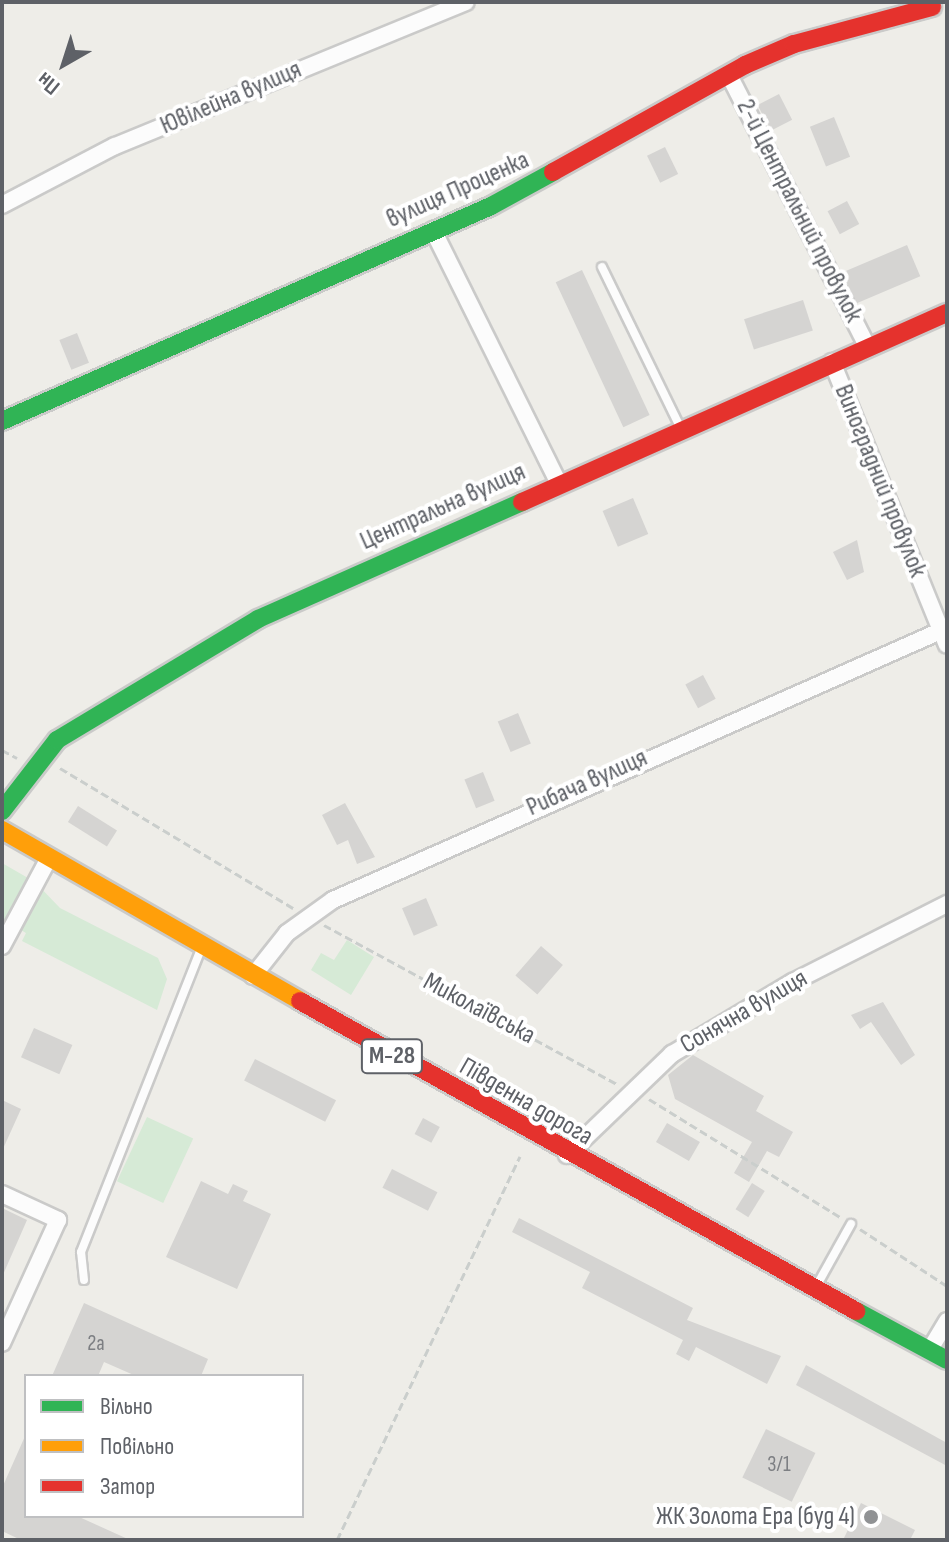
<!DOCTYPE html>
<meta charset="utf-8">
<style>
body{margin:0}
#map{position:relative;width:949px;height:1542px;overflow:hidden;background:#eeede8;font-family:"Sofia Sans Condensed",sans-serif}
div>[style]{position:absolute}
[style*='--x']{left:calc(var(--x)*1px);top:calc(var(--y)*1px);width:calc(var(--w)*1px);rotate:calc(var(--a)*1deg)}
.green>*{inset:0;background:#d6ead6;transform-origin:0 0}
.building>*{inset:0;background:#d5d4d2;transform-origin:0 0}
.path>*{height:3px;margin-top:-1.5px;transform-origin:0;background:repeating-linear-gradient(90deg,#cacecc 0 8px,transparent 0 12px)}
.roads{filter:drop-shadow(2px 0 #cacac9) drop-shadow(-2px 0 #cacac9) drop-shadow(0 2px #cacac9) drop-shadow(0 -2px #cacac9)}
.lane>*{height:8px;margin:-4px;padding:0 4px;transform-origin:4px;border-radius:4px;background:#fcfcfc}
.street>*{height:16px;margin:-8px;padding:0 8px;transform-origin:8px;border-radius:8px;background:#fcfcfc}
.fast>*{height:18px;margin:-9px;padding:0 9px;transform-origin:9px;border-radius:9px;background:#30b455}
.slow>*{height:18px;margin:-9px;padding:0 9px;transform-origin:9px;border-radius:9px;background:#ff9f0a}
.jam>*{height:18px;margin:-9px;padding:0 9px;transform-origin:9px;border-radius:9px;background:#e5322d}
.dots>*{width:22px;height:22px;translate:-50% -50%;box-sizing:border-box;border:4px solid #fff;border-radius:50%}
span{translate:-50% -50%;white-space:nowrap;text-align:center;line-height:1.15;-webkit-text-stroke:8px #fff;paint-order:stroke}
.number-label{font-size:22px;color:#7d7f83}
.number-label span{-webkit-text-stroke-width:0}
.shield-label span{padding:2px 6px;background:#fff;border:2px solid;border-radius:6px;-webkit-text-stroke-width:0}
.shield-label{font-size:24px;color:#5e6167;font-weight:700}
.street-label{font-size:26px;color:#5e6167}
.poi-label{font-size:26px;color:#5e6167}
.right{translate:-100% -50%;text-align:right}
.frame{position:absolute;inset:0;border:4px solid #5e6167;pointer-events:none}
.legend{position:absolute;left:24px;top:1374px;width:280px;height:144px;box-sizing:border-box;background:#fff;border:2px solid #bfc0c2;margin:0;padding:10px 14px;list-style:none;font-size:24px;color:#5e6167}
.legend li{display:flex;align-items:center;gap:16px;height:40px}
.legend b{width:40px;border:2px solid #bfc0c2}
.north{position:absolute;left:24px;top:24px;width:80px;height:80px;-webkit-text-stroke:6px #fff;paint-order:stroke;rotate:219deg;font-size:22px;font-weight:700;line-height:32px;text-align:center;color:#5e6167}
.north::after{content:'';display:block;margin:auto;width:28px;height:36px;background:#5e6167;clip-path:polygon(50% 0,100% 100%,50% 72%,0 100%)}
</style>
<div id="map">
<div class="green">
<i style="clip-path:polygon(2px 863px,35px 882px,60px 908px,158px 958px,167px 979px,157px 1010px,22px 941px,26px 933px,2px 919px)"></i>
<i style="clip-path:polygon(347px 940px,374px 957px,351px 995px,311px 970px,321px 953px,334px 960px)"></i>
<i style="left:147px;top:1117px;width:51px;height:71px;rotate:25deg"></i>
</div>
<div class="building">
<i style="left:779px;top:94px;width:29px;height:24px;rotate:63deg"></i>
<i style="left:834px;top:117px;width:43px;height:26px;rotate:68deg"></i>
<i style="left:665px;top:147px;width:30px;height:20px;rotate:64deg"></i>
<i style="left:847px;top:201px;width:26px;height:22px;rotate:62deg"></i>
<i style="left:907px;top:245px;width:34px;height:71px;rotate:67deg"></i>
<i style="left:582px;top:270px;width:160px;height:29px;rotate:65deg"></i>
<i style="left:803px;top:300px;width:32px;height:62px;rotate:72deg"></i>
<i style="left:77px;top:333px;width:32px;height:19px;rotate:68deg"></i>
<i style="left:633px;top:498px;width:39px;height:33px;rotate:67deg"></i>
<i style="clip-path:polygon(857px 540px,864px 572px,847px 580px,833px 552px)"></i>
<i style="left:703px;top:675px;width:27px;height:20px;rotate:62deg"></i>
<i style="left:518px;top:713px;width:33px;height:22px;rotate:67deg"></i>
<i style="left:483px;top:772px;width:31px;height:20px;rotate:68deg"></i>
<i style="clip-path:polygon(345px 803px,375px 857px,357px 864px,348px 840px,337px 845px,322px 815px)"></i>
<i style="left:78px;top:806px;width:46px;height:19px;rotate:32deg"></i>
<i style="left:426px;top:898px;width:30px;height:26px;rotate:67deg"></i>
<i style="left:541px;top:946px;width:29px;height:39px;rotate:41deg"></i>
<i style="clip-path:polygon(883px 1002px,915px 1055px,901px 1065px,871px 1022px,860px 1029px,851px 1015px)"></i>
<i style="left:34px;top:1028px;width:42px;height:32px;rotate:24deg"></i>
<i style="clip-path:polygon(693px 1055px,764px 1096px,756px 1111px,793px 1132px,779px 1157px,767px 1151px,749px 1182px,734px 1173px,752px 1142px,675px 1099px,668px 1075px)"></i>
<i style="left:255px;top:1059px;width:91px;height:24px;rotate:27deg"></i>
<i style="clip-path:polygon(2px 1100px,21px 1109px,2px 1151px)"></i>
<i style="left:423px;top:1118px;width:19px;height:18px;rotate:28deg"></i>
<i style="left:667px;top:1123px;width:38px;height:22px;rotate:30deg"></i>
<i style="left:392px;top:1169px;width:51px;height:21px;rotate:27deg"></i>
<i style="clip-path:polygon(201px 1181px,228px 1194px,233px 1184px,248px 1191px,243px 1201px,271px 1214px,237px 1289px,166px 1257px)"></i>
<i style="left:752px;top:1183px;width:15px;height:31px;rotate:32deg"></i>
<i style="clip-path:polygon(2px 1208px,27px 1220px,2px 1277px)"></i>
<i style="clip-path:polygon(519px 1218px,693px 1308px,687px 1320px,781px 1356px,767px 1384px,696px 1347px,689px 1361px,676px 1354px,683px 1340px,582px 1288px,590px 1272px,512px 1232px)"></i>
<i style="clip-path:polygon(84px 1303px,208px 1359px,201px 1376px,136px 1376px,104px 1362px,98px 1376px,52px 1376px)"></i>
<i style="clip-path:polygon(806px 1365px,947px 1443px,947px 1466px,796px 1385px)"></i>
<i style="left:766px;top:1429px;width:55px;height:54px;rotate:26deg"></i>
<i style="clip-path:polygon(26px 1434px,26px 1516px,77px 1516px,130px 1540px,21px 1540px,2px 1531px,2px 1488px)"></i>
<i style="clip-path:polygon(861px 1503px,915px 1530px,910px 1540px,843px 1540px)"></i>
</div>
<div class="path">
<i style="--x:2;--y:750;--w:17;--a:28"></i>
<i style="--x:60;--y:768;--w:272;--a:31"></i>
<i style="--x:324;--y:925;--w:333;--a:28.5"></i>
<i style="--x:649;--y:1099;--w:225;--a:31.7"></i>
<i style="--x:860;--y:1229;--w:104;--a:33.2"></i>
<i style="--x:337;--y:1540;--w:425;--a:-64.5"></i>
</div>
<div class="roads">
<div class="lane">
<i style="--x:602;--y:267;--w:178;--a:64"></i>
<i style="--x:84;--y:1280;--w:28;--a:-96"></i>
<i style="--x:81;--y:1252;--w:324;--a:-68.4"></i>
<i style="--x:817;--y:1285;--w:70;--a:-60.9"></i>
</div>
<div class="street">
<i style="--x:730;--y:77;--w:302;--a:63"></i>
<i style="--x:2;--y:205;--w:127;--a:-27.6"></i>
<i style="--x:115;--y:146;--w:379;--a:-22.3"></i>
<i style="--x:433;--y:230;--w:284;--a:63.6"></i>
<i style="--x:832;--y:362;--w:305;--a:67.9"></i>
<i style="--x:2;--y:946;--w:100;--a:-61.9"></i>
<i style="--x:253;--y:976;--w:55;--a:-51.7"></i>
<i style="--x:287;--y:933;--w:57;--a:-35.7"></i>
<i style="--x:333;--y:900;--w:672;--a:-23.89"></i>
<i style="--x:567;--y:1155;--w:146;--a:-43.9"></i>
<i style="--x:672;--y:1054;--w:141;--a:-30.8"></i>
<i style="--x:793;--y:982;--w:173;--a:-26.9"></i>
<i style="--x:2;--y:1194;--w:62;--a:24.9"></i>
<i style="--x:58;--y:1220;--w:135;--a:114.5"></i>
<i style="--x:929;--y:1351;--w:35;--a:-59"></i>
</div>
<div class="fast">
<i style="--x:2;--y:421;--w:534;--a:-23.73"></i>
<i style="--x:491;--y:206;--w:71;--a:-28.7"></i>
<i style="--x:2;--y:811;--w:90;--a:-52.2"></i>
<i style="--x:57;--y:740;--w:235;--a:-31"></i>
<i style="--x:258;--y:619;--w:289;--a:-23.9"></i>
<i style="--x:856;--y:1311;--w:103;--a:28.3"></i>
</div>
<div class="slow">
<i style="--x:2;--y:830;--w:344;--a:29.8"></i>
</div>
<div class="jam">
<i style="--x:553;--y:172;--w:220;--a:-29.1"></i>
<i style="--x:745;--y:65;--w:53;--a:-23.2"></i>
<i style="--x:794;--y:44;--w:143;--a:-15"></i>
<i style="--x:522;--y:502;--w:465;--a:-24"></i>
<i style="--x:300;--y:1001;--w:637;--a:29.14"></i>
</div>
</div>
<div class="dots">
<i style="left:871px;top:1517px;background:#909294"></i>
</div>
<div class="number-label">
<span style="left:96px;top:1344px">2а</span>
<span style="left:779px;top:1465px">3/1</span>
</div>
<div class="shield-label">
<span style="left:392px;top:1056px">М-28</span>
</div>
<div class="street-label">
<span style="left:231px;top:98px;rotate:-23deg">Ювілейна вулиця</span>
<span style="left:458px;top:190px;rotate:-24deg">вулиця Проценка</span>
<span style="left:799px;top:211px;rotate:63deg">2-й Центральний провулок</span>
<span style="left:880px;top:481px;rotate:68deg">Виноградний провулок</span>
<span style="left:443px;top:507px;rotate:-24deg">Центральна вулиця</span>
<span style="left:587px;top:783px;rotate:-24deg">Рибача вулиця</span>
<span style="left:479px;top:1009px;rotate:28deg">Миколаївська</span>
<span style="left:744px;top:1012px;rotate:-30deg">Сонячна вулиця</span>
<span style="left:526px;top:1102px;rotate:30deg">Південна дорога</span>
</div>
<div class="poi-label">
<span class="right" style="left:855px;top:1517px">ЖК Золота Ера (буд 4)</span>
</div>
<div class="frame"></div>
<ul class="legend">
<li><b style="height:10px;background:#30b455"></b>Вільно</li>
<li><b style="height:10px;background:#ff9f0a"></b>Повільно</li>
<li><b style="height:10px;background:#e5322d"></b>Затор</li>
</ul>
<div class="north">Пн</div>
</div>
